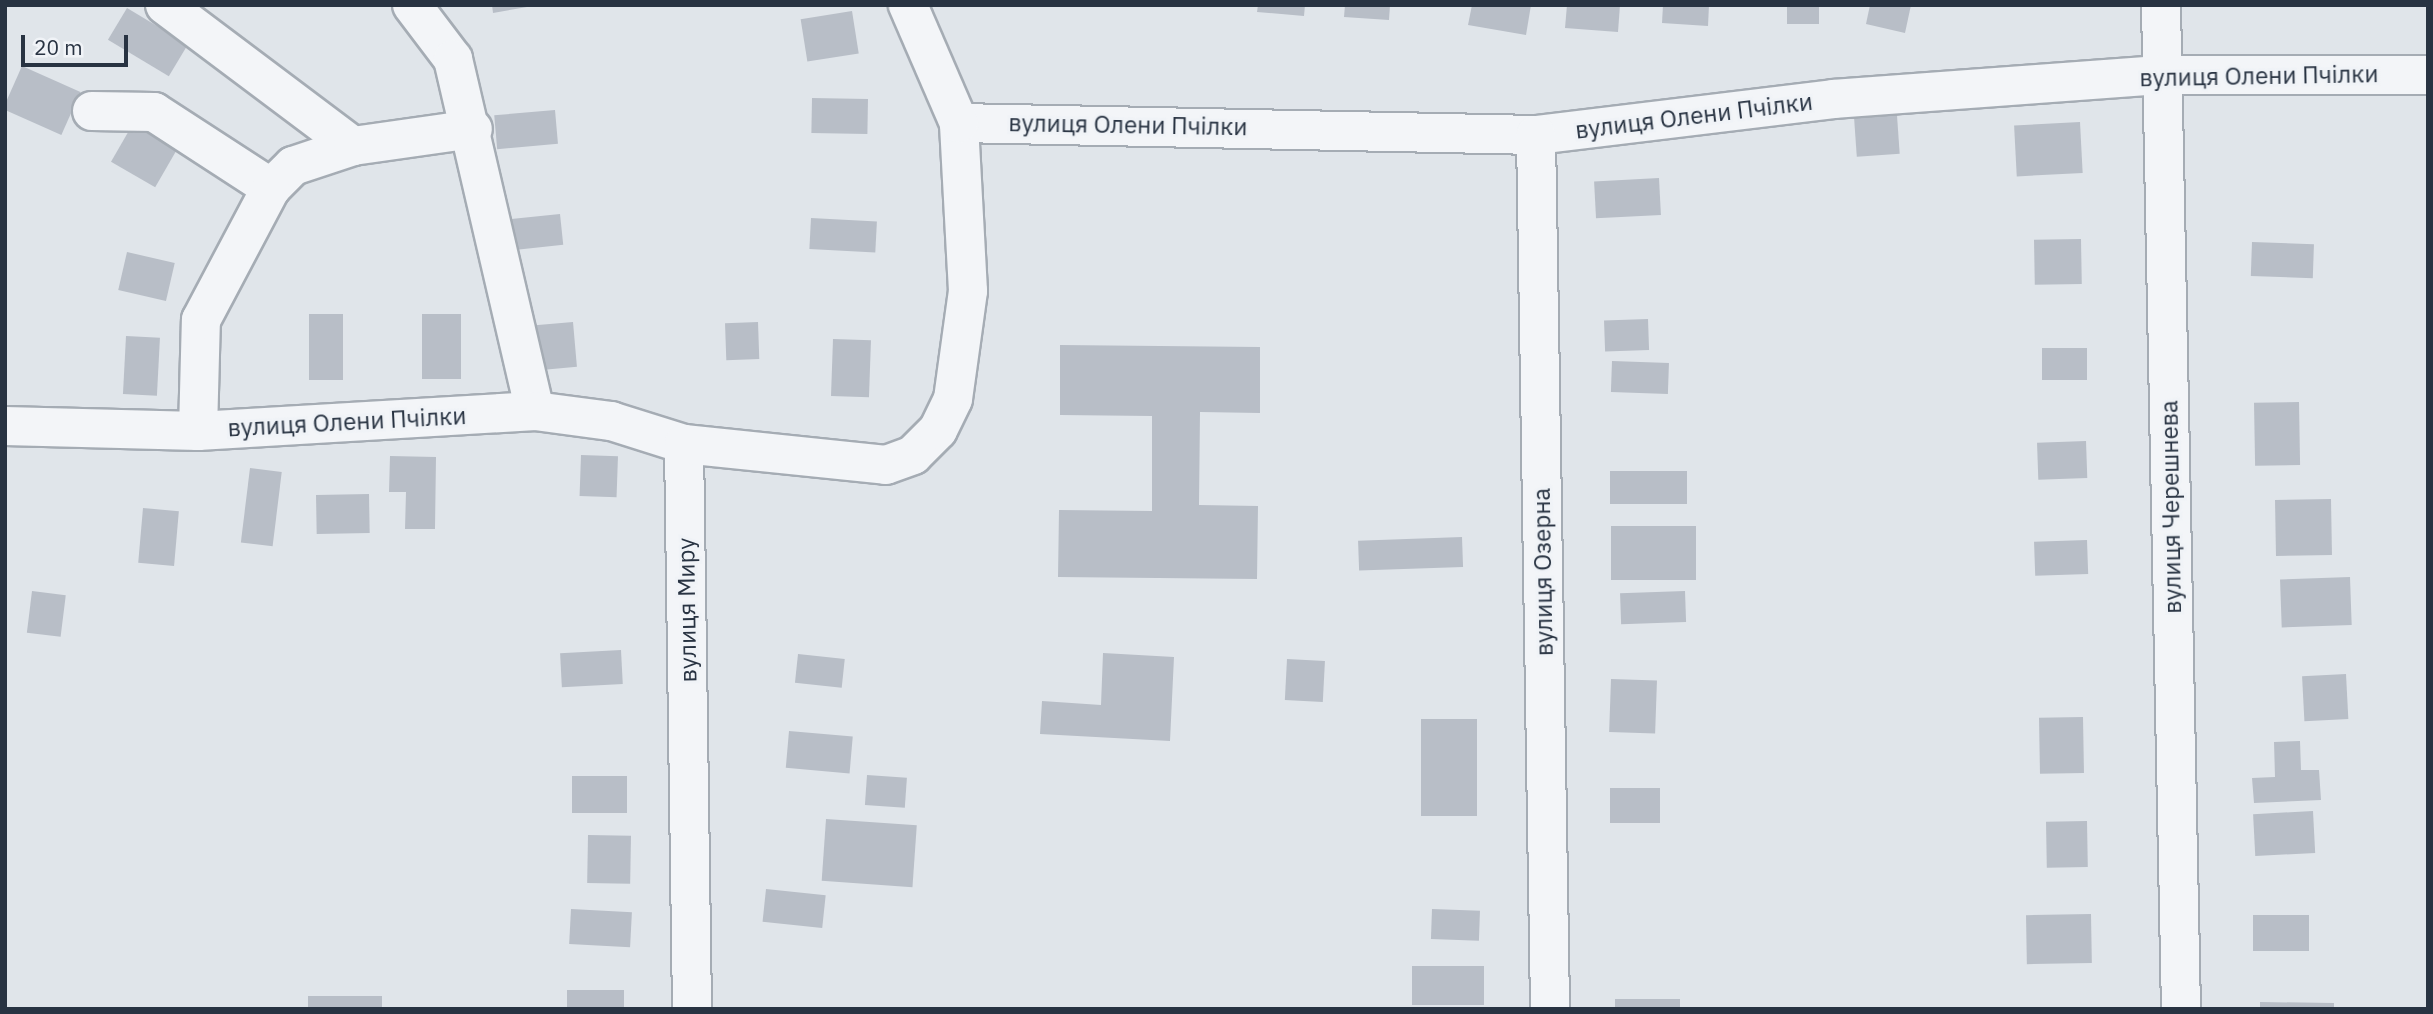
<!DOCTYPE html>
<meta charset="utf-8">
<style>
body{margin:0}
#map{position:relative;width:2433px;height:1014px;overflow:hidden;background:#e0e5ea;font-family:"IBM Plex Sans",sans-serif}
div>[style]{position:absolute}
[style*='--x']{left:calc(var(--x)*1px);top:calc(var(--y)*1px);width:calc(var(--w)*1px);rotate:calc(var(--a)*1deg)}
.building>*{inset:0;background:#b8bec7;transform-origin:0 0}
.roads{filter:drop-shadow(2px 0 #a5acb4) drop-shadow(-2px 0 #a5acb4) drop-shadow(0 2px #a5acb4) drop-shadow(0 -2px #a5acb4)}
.minor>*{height:38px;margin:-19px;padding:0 19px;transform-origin:19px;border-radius:19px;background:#f3f5f8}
span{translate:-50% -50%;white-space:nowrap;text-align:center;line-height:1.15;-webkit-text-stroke:6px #f0f3f7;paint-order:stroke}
.street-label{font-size:24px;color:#283342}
.frame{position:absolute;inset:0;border:7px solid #283342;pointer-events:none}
.scale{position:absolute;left:21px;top:35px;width:107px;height:32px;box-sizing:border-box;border:4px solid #283342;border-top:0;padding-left:9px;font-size:21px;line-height:24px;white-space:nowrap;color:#283342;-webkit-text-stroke:5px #f0f3f7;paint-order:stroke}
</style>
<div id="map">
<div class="building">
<i style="clip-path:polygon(492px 5px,527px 5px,527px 7px,493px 13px)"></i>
<i style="clip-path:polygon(1258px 5px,1305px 5px,1304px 16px,1257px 12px)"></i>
<i style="clip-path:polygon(1345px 5px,1390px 5px,1389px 20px,1344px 17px)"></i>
<i style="clip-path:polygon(1472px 5px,1531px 5px,1526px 35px,1468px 25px)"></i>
<i style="clip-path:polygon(1567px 5px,1620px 5px,1618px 32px,1565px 28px)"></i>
<i style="clip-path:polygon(1663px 5px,1709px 5px,1708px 26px,1662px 23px)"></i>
<i style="left:1787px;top:5px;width:32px;height:19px"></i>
<i style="clip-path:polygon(1870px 5px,1911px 5px,1905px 33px,1866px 24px)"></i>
<i style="left:127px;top:8px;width:71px;height:37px;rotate:31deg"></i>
<i style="left:852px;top:11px;width:43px;height:52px;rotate:81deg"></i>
<i style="left:22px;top:66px;width:64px;height:47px;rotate:24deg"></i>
<i style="left:812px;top:98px;width:56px;height:35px;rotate:1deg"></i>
<i style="left:1896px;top:101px;width:53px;height:43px;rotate:86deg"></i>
<i style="left:555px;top:110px;width:34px;height:61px;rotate:85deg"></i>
<i style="left:138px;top:115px;width:51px;height:54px;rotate:30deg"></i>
<i style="left:2080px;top:122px;width:51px;height:66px;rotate:87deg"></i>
<i style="left:1659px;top:178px;width:37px;height:65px;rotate:87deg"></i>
<i style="left:560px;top:214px;width:31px;height:49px;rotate:84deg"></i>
<i style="left:811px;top:218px;width:66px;height:31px;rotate:3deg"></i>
<i style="left:2081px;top:239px;width:45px;height:47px;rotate:89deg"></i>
<i style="left:2252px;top:242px;width:62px;height:34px;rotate:2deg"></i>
<i style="left:127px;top:252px;width:49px;height:39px;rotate:13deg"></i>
<i style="left:309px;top:314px;width:34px;height:66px"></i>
<i style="left:422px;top:314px;width:39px;height:65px"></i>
<i style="left:1648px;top:319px;width:31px;height:44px;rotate:88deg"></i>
<i style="left:573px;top:322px;width:45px;height:41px;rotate:85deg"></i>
<i style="left:758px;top:322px;width:37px;height:33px;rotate:88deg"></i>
<i style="left:126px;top:336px;width:34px;height:58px;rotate:3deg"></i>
<i style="left:833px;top:339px;width:38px;height:57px;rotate:2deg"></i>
<i style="clip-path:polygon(1060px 345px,1260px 347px,1260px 413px,1200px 412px,1199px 505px,1258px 506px,1257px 579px,1058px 577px,1059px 510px,1152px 511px,1152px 416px,1060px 415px)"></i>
<i style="left:2042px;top:348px;width:45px;height:32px"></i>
<i style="left:1612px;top:361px;width:57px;height:31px;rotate:2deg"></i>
<i style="left:2299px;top:402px;width:63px;height:45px;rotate:89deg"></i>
<i style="left:2086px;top:441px;width:37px;height:49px;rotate:88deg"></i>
<i style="left:581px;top:455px;width:37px;height:41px;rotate:2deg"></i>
<i style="clip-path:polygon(390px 456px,436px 457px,435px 529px,405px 529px,406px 492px,389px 492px)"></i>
<i style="left:250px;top:468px;width:32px;height:75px;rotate:7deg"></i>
<i style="left:1610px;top:471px;width:77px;height:33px"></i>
<i style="left:369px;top:494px;width:39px;height:53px;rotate:89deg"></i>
<i style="left:2331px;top:499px;width:56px;height:56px;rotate:89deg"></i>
<i style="left:143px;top:508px;width:36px;height:55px;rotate:5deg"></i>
<i style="left:1611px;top:526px;width:85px;height:54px"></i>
<i style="left:1462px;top:537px;width:30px;height:104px;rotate:88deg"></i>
<i style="left:2087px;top:540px;width:34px;height:53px;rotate:88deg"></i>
<i style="left:2350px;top:577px;width:48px;height:70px;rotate:88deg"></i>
<i style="left:32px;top:591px;width:34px;height:42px;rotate:7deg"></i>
<i style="left:1685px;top:591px;width:31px;height:65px;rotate:88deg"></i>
<i style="left:621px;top:650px;width:34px;height:61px;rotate:87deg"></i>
<i style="clip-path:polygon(1103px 653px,1174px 657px,1170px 741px,1040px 734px,1042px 701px,1101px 705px)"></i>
<i style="left:798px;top:654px;width:47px;height:29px;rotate:6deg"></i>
<i style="left:1287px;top:659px;width:38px;height:41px;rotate:3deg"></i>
<i style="left:2346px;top:674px;width:45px;height:44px;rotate:87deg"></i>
<i style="left:1611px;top:679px;width:46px;height:53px;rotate:2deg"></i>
<i style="left:2083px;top:717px;width:56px;height:44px;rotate:89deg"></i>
<i style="left:1421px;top:719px;width:56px;height:97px"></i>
<i style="left:789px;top:731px;width:64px;height:37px;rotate:5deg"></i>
<i style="clip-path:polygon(2300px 741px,2301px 770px,2319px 770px,2321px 800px,2254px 803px,2252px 778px,2275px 777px,2274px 742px)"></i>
<i style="left:867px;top:775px;width:40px;height:30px;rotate:4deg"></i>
<i style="left:627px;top:776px;width:37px;height:55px;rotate:90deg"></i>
<i style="left:1610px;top:788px;width:50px;height:35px"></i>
<i style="left:2313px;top:811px;width:42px;height:60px;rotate:87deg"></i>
<i style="left:826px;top:819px;width:91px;height:62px;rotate:4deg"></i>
<i style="left:2087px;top:821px;width:46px;height:41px;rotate:89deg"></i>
<i style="left:588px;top:835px;width:43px;height:48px;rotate:1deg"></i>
<i style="left:766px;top:889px;width:60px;height:33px;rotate:6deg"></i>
<i style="left:571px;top:909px;width:61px;height:35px;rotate:3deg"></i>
<i style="left:1432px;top:909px;width:48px;height:30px;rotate:2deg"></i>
<i style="left:2091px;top:914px;width:49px;height:65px;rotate:89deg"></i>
<i style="left:2253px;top:915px;width:56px;height:36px"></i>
<i style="left:1412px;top:966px;width:72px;height:39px"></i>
<i style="left:567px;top:990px;width:57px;height:19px"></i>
<i style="left:382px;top:996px;width:13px;height:74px;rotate:90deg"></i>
<i style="left:1680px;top:999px;width:10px;height:65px;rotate:90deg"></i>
<i style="clip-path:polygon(2260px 1002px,2334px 1003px,2334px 1009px,2260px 1009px)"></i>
</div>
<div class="roads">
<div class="minor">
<i style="--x:165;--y:5;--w:235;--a:36.9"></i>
<i style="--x:412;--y:5;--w:68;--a:52.8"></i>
<i style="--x:453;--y:59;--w:361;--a:76.9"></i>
<i style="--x:2161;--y:5;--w:1004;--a:88.86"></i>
<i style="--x:92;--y:111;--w:62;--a:0.9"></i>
<i style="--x:154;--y:112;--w:140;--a:33"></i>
<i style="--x:959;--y:123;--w:577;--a:1.19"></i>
<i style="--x:1536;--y:135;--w:299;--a:-6.9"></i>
<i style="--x:1833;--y:99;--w:331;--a:-4.2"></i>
<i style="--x:2163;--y:75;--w:265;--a:0"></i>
<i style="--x:1536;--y:135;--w:874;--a:89.08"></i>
<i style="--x:5;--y:426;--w:193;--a:1.5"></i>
<i style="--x:198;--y:431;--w:338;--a:-3.4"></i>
<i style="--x:535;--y:411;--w:77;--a:7.5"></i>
<i style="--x:611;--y:421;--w:77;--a:17.5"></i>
<i style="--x:198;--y:431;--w:111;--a:-88.5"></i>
<i style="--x:201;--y:320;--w:149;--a:-62.1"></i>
<i style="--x:271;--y:188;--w:31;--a:-45"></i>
<i style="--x:293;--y:166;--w:63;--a:-18.4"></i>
<i style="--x:353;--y:146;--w:121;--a:-8.1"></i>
<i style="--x:692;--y:1009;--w:565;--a:-90.81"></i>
<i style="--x:684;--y:444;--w:203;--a:5.9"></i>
<i style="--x:886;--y:465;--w:29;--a:-20"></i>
<i style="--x:913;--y:455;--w:35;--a:-45"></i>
<i style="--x:938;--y:430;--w:34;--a:-64"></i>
<i style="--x:953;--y:399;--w:109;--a:-82.1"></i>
<i style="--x:968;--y:291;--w:168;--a:-93.1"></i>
<i style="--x:959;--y:123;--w:129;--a:-113.4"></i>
</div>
</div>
<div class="street-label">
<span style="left:2259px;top:76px;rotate:-1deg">вулиця Олени Пчілки</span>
<span style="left:1694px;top:116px;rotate:-7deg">вулиця Олени Пчілки</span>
<span style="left:1128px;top:125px;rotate:1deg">вулиця Олени Пчілки</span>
<span style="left:347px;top:422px;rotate:-3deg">вулиця Олени Пчілки</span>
<span style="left:2171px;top:507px;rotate:-91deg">вулиця Черешнева</span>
<span style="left:1543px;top:572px;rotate:-91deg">вулиця Озерна</span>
<span style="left:687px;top:610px;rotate:-91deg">вулиця Миру</span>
</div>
<div class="frame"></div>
<div class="scale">20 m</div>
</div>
